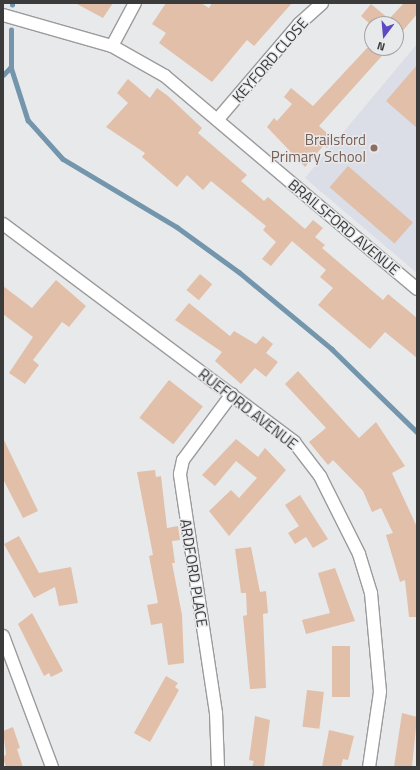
<!DOCTYPE html>
<style>
body{margin:0}
#map{position:relative;width:420px;height:770px;overflow:hidden;background:#e8e9eb;font-family:"Titillium Web",sans-serif}
div>[style]{position:absolute}
[style*='--x']{left:calc(var(--x)*1px);top:calc(var(--y)*1px);width:calc(var(--w)*1px);rotate:calc(var(--a)*1deg)}
.built>*{inset:0;background:#dbdde7}
.stream>*{height:4.5px;margin:-2.25px;padding:0 2.25px;transform-origin:2.25px;border-radius:2.25px;background:#7396ac}
.building>*{inset:0;background:#e2bfa8;transform-origin:0 0}
.roads{filter:drop-shadow(1px 0 #9b9b9d) drop-shadow(-1px 0 #9b9b9d) drop-shadow(0 1px #9b9b9d) drop-shadow(0 -1px #9b9b9d)}
.street>*{height:12px;margin:-6px;padding:0 6px;transform-origin:6px;border-radius:6px;background:#fff}
.dots>*{width:11px;height:11px;translate:-50% -50%;box-sizing:border-box;border:2px solid #e8e9eb;border-radius:50%}
span{translate:-50% -50%;white-space:nowrap;text-align:center;line-height:1.15;-webkit-text-stroke:3px #e8e9eb;paint-order:stroke}
.street-label{font-size:15px;color:#3b3b3c}
.education-label{font-size:15px;color:#785e54}
.right{translate:-100% -50%;text-align:right}
.frame{position:absolute;inset:0;border:4px solid #3b3b3c;pointer-events:none}
.north{position:absolute;left:364px;top:16px;width:40px;height:40px;box-sizing:border-box;background:#e8e9eb;border:1px solid #a3a3a5;border-radius:50%;rotate:196deg;font-size:11px;font-weight:700;line-height:16px;text-align:center;color:#3b3b3c}
.north::after{content:'';display:block;margin:auto;width:14px;height:18px;background:#5d49c1;clip-path:polygon(50% 0,100% 100%,50% 72%,0 100%)}
</style>
<div id="map">
<div class="built">
<i style="clip-path:polygon(417px 44px,417px 273px,305px 178px)"></i>
</div>
<div class="stream">
<i style="--x:12;--y:5;--w:2;--a:-90"></i>
<i style="--x:11;--y:67;--w:56;--a:72.2"></i>
<i style="--x:28;--y:120;--w:52;--a:48.1"></i>
<i style="--x:63;--y:159;--w:133;--a:30.8"></i>
<i style="--x:177;--y:227;--w:77;--a:36"></i>
<i style="--x:239;--y:272;--w:121;--a:39.6"></i>
<i style="--x:332;--y:349;--w:119;--a:44.3"></i>
<i style="--x:3;--y:75;--w:11;--a:-45"></i>
<i style="--x:11;--y:67;--w:37;--a:-90"></i>
</div>
<div class="building">
<i style="clip-path:polygon(75px 3px,113px 3px,103px 18px)"></i>
<i style="clip-path:polygon(166px 3px,201px 3px,209px 8px,212px 3px,292px 3px,254px 46px,247px 40px,212px 82px,159px 43px,166px 33px,152px 24px)"></i>
<i style="clip-path:polygon(404px 3px,417px 3px,417px 14px,396px 39px,396px 24px,370px 24px,361px 16px,371px 4px,389px 19px)"></i>
<i style="clip-path:polygon(367px 48px,389px 48px,319px 126px,334px 139px,327px 148px,324px 145px,305px 167px,267px 127px,274px 118px,277px 121px,292px 104px,284px 97px,291px 88px,313px 106px)"></i>
<i style="clip-path:polygon(417px 65px,417px 128px,386px 101px)"></i>
<i style="clip-path:polygon(128px 79px,150px 98px,157px 88px,168px 96px,202px 128px,198px 133px,247px 175px,241px 181px,264px 201px,268px 197px,305px 229px,313px 220px,323px 228px,315px 237px,325px 245px,322px 248px,383px 300px,388px 294px,417px 318px,417px 358px,385px 332px,370px 349px,318px 305px,333px 288px,320px 277px,326px 270px,292px 241px,271px 266px,262px 259px,276px 242px,263px 230px,266px 226px,211px 181px,203px 190px,187px 175px,177px 187px,142px 157px,145px 153px,106px 127px,128px 103px,117px 93px)"></i>
<i style="left:348px;top:166px;width:86px;height:28px;rotate:41deg"></i>
<i style="left:200px;top:274px;width:16px;height:21px;rotate:40deg"></i>
<i style="clip-path:polygon(56px 280px,86px 306px,69px 327px,62px 322px,33px 360px,39px 365px,25px 384px,9px 373px,33px 337px,3px 314px,3px 286px,32px 308px)"></i>
<i style="clip-path:polygon(189px 303px,230px 336px,234px 331px,256px 344px,263px 336px,273px 344px,266px 353px,278px 362px,266px 377px,255px 368px,241px 384px,215px 361px,222px 352px,175px 320px)"></i>
<i style="clip-path:polygon(298px 371px,359px 438px,376px 422px,405px 466px,392px 473px,417px 527px,417px 617px,409px 617px,405px 580px,400px 582px,386px 535px,393px 533px,381px 508px,372px 512px,363px 491px,333px 460px,328px 465px,309px 442px,326px 428px,285px 384px)"></i>
<i style="left:169px;top:380px;width:43px;height:48px;rotate:38deg"></i>
<i style="clip-path:polygon(3px 438px,38px 511px,23px 518px,3px 479px)"></i>
<i style="clip-path:polygon(236px 439px,258px 457px,265px 448px,286px 470px,229px 536px,209px 511px,231px 490px,239px 498px,257px 478px,236px 461px,215px 486px,202px 475px)"></i>
<i style="clip-path:polygon(155px 470px,156px 477px,161px 476px,167px 528px,178px 526px,180px 540px,172px 541px,175px 563px,172px 563px,182px 615px,184px 663px,168px 665px,162px 623px,151px 625px,147px 605px,158px 603px,149px 556px,153px 555px,137px 472px)"></i>
<i style="clip-path:polygon(300px 495px,328px 539px,313px 548px,306px 537px,295px 544px,288px 533px,299px 526px,285px 505px)"></i>
<i style="clip-path:polygon(19px 536px,39px 573px,71px 567px,78px 603px,59px 606px,55px 587px,34px 598px,4px 544px)"></i>
<i style="clip-path:polygon(251px 547px,260px 592px,266px 591px,268px 613px,263px 614px,266px 688px,250px 689px,243px 616px,247px 615px,246px 593px,241px 593px,235px 549px)"></i>
<i style="clip-path:polygon(335px 568px,355px 621px,306px 634px,302px 620px,330px 613px,318px 573px)"></i>
<i style="clip-path:polygon(32px 613px,63px 671px,51px 677px,49px 673px,44px 676px,18px 624px)"></i>
<i style="left:332px;top:646px;width:18px;height:51px"></i>
<i style="clip-path:polygon(166px 676px,178px 683px,175px 687px,179px 690px,150px 742px,134px 733px)"></i>
<i style="left:307px;top:690px;width:17px;height:37px;rotate:7deg"></i>
<i style="clip-path:polygon(402px 713px,417px 717px,412px 767px,394px 767px)"></i>
<i style="clip-path:polygon(255px 716px,270px 720px,264px 767px,252px 767px,254px 761px,249px 760px)"></i>
<i style="clip-path:polygon(13px 727px,20px 748px,17px 749px,23px 767px,6px 767px,3px 758px,6px 754px,3px 731px)"></i>
<i style="clip-path:polygon(329px 730px,354px 736px,348px 760px,343px 759px,341px 767px,322px 767px)"></i>
</div>
<div class="roads">
<div class="street">
<i style="--x:3;--y:15;--w:113;--a:15.9"></i>
<i style="--x:112;--y:46;--w:61;--a:29.5"></i>
<i style="--x:165;--y:76;--w:330;--a:40.2"></i>
<i style="--x:112;--y:46;--w:49;--a:-61.9"></i>
<i style="--x:218;--y:119;--w:125;--a:-49.5"></i>
<i style="--x:299;--y:24;--w:31;--a:-42"></i>
<i style="--x:3;--y:224;--w:364;--a:36.8"></i>
<i style="--x:294;--y:442;--w:43;--a:52.6"></i>
<i style="--x:320;--y:476;--w:87;--a:63.4"></i>
<i style="--x:359;--y:554;--w:41;--a:72.9"></i>
<i style="--x:371;--y:593;--w:99;--a:84.8"></i>
<i style="--x:380;--y:692;--w:76;--a:98.3"></i>
<i style="--x:3;--y:636;--w:140;--a:69.5"></i>
<i style="--x:218;--y:767;--w:54;--a:-92.1"></i>
<i style="--x:216;--y:713;--w:242;--a:-98.6"></i>
<i style="--x:180;--y:474;--w:14;--a:-78"></i>
<i style="--x:183;--y:460;--w:82;--a:-53.4"></i>
</div>
</div>
<div class="dots">
<i style="left:374px;top:148px;background:#8d6e63"></i>
</div>
<div class="street-label">
<span style="left:270px;top:60px;rotate:-49deg">KEYFORD CLOSE</span>
<span style="left:344px;top:227px;rotate:40deg">BRAILSFORD AVENUE</span>
<span style="left:248px;top:409px;rotate:38deg">RUEFORD AVENUE</span>
<span style="left:194px;top:573px;rotate:81deg">ARDFORD PLACE</span>
</div>
<div class="education-label">
<span class="right" style="left:366px;top:148px">Brailsford<br>Primary School</span>
</div>
<div class="frame"></div>
<div class="north">N</div>
</div>
